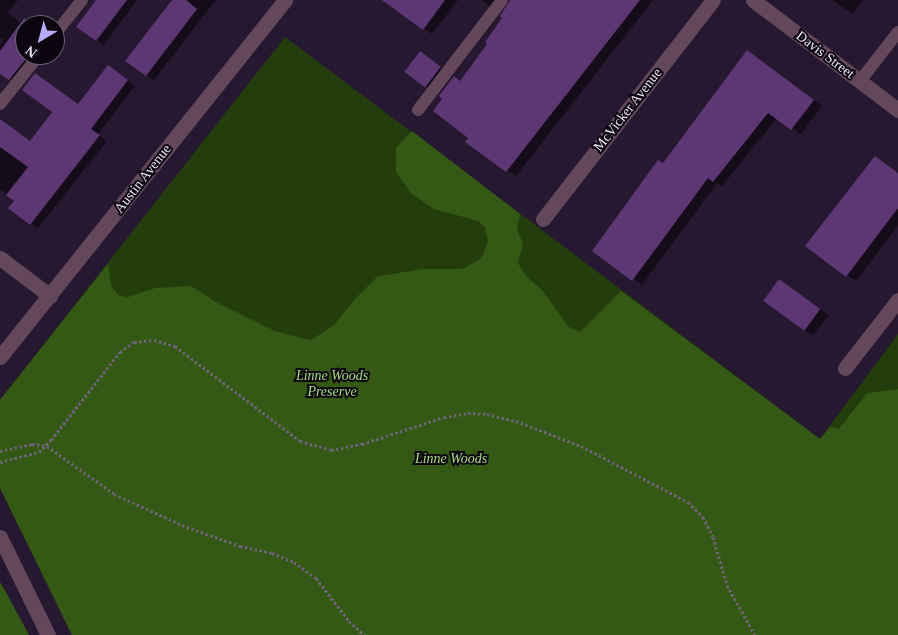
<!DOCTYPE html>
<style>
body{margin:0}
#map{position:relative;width:898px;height:635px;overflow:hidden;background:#261830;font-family:"Times New Roman",serif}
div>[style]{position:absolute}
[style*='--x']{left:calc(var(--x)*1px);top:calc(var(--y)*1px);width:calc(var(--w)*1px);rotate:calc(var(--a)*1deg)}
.green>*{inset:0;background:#233d0d}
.forest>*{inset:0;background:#335915}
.shadow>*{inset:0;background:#0007}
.building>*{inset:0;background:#5d3774;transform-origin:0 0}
.path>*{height:3px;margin-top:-1.5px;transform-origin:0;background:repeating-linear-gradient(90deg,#6f6378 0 2.5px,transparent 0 5px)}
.service>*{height:12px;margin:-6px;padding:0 6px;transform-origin:6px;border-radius:6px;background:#63485c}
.minor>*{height:15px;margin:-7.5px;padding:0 7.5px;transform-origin:7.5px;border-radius:7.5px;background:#63485c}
.tertiary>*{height:15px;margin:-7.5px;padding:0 7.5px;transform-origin:7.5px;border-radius:7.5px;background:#63485c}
span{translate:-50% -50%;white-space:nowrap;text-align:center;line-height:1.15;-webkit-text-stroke:4px #0c0610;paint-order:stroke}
.street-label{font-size:14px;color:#f1e7f8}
.park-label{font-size:14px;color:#a7df83;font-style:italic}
.north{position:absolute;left:15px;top:15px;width:50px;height:50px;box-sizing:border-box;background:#0c0610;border:1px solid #68606d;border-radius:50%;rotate:217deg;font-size:14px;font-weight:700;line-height:20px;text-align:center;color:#f1e7f8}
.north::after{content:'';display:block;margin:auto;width:18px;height:22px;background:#b8abf7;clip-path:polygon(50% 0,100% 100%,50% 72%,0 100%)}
</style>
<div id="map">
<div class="green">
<i style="clip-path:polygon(285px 37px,820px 439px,898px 334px,898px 635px,72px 635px,0 488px,0 400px)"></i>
</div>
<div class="forest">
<i style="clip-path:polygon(412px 131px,520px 214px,517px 230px,523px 243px,518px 263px,526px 276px,542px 290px,569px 327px,580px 332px,621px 291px,820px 439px,830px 427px,839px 429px,867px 393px,898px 389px,898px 635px,72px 635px,0 488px,0 400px,108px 264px,111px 285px,118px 295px,128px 297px,155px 288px,191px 286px,216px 302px,277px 332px,311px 340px,334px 325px,355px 299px,378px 276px,424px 269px,462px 269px,481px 259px,488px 242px,485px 227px,478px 221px,434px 209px,412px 194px,396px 172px,396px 148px)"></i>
<i style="clip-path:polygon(0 582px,7px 594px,29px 635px,0 635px)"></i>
</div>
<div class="shadow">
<i style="clip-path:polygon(0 0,18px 0,7px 13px,25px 26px,25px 55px,39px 55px,17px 84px,0 72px,0 45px,4px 40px,0 37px)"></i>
<i style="clip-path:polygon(97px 0,137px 0,104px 45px,96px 40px)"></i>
<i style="clip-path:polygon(174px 0,216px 0,154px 80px,146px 75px)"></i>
<i style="clip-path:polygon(384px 0,458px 0,432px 34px)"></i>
<i style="clip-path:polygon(481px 0,506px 0,496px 10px)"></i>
<i style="clip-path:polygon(511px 0,653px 0,516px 176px,467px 141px,470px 138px,461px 82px,489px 44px)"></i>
<i style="clip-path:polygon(832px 0,863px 0,853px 14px)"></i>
<i style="clip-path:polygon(747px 51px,822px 106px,801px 134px,777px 118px,722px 186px,717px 183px,642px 285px,593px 251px,664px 164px)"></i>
<i style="clip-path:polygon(429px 58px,449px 73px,435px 91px,426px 86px)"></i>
<i style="clip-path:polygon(116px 71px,135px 86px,98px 134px,107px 141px,38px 228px,31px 224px,16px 200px,0 189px,0 129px,31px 142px,54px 111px,36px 74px,79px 105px)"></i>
<i style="clip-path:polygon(876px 157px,898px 173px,898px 226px,856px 281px,847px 275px)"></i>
<i style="clip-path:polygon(780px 280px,829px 315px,813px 335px,804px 330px)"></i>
</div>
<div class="building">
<i style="clip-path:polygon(96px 0,127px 0,96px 41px,76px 27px)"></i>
<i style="clip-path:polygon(172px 0,186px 0,197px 9px,146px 76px,125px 61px)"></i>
<i style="clip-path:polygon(382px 0,445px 0,423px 30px)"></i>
<i style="clip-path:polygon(510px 0,640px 0,506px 172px,465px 142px,468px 138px,433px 111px,442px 99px,439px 96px,454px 76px,460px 81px,487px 44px,485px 42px,502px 18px,500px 16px)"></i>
<i style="clip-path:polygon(25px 17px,25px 60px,9px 80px,0 74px,0 51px)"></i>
<i style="clip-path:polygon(747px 50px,814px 100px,791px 130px,768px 113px,713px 182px,708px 178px,632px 281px,592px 251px,658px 160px,663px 163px)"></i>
<i style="left:420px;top:51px;width:26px;height:26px;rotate:37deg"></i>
<i style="clip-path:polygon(108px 65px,128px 80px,91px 129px,100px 135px,30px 225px,8px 208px,14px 201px,6px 195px,28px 167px,0 147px,0 119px,30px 141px,52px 112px,22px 90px,35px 73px,78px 104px)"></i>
<i style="clip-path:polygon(875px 156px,898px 173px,898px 208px,846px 277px,805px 246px)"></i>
<i style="left:779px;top:279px;width:51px;height:27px;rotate:36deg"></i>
</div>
<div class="path">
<i style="--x:0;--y:451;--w:33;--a:-12"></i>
<i style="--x:32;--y:444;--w:15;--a:8"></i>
<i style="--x:47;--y:446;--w:82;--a:35.6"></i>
<i style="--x:114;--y:494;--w:75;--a:24.5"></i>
<i style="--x:182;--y:525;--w:62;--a:19.9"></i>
<i style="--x:240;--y:546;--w:33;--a:12"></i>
<i style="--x:272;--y:553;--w:24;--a:22"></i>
<i style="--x:294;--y:562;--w:27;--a:36"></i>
<i style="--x:316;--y:578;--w:54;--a:52.5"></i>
<i style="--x:349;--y:621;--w:21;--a:43"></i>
<i style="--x:0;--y:462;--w:40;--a:-14.4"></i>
<i style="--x:39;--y:452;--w:17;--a:-45"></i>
<i style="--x:51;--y:440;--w:112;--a:-51.9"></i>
<i style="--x:120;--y:352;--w:17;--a:-36"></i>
<i style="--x:134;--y:342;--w:20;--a:-6"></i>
<i style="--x:154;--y:340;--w:22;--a:16"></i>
<i style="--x:175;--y:346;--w:157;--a:37.2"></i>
<i style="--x:300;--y:441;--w:32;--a:16"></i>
<i style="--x:331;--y:450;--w:32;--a:-11"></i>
<i style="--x:362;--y:444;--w:86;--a:-18.2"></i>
<i style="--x:444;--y:417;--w:24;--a:-9"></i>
<i style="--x:468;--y:413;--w:19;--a:3"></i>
<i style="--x:487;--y:414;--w:30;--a:14"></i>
<i style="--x:516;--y:421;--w:70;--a:21"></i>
<i style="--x:581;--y:446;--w:121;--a:27.6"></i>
<i style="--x:688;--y:502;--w:21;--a:45"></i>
<i style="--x:703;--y:517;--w:22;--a:63"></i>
<i style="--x:713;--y:537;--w:50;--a:73.7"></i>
<i style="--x:727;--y:585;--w:57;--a:60.8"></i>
</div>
<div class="service">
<i style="--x:55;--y:34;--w:43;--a:-51.5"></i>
<i style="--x:860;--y:81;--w:62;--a:-52.2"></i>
<i style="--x:0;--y:104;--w:63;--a:-51.5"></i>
<i style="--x:418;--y:110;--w:138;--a:-52.6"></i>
</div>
<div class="minor">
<i style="--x:753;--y:0;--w:182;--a:37.2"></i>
<i style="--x:543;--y:219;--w:277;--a:-52.2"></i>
<i style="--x:0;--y:258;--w:63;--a:37.2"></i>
<i style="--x:845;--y:368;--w:86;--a:-52.1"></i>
</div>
<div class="tertiary">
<i style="--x:0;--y:357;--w:457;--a:-51.4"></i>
<i style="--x:0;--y:537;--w:109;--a:63.9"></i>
</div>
<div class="street-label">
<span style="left:825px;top:55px;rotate:37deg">Davis Street</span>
<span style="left:628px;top:110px;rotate:-52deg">McVicker Avenue</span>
<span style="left:143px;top:179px;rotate:-52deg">Austin Avenue</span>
</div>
<div class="park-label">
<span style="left:332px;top:384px">Linne Woods<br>Preserve</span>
<span style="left:451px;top:459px">Linne Woods</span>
</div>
<div class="north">N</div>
</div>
